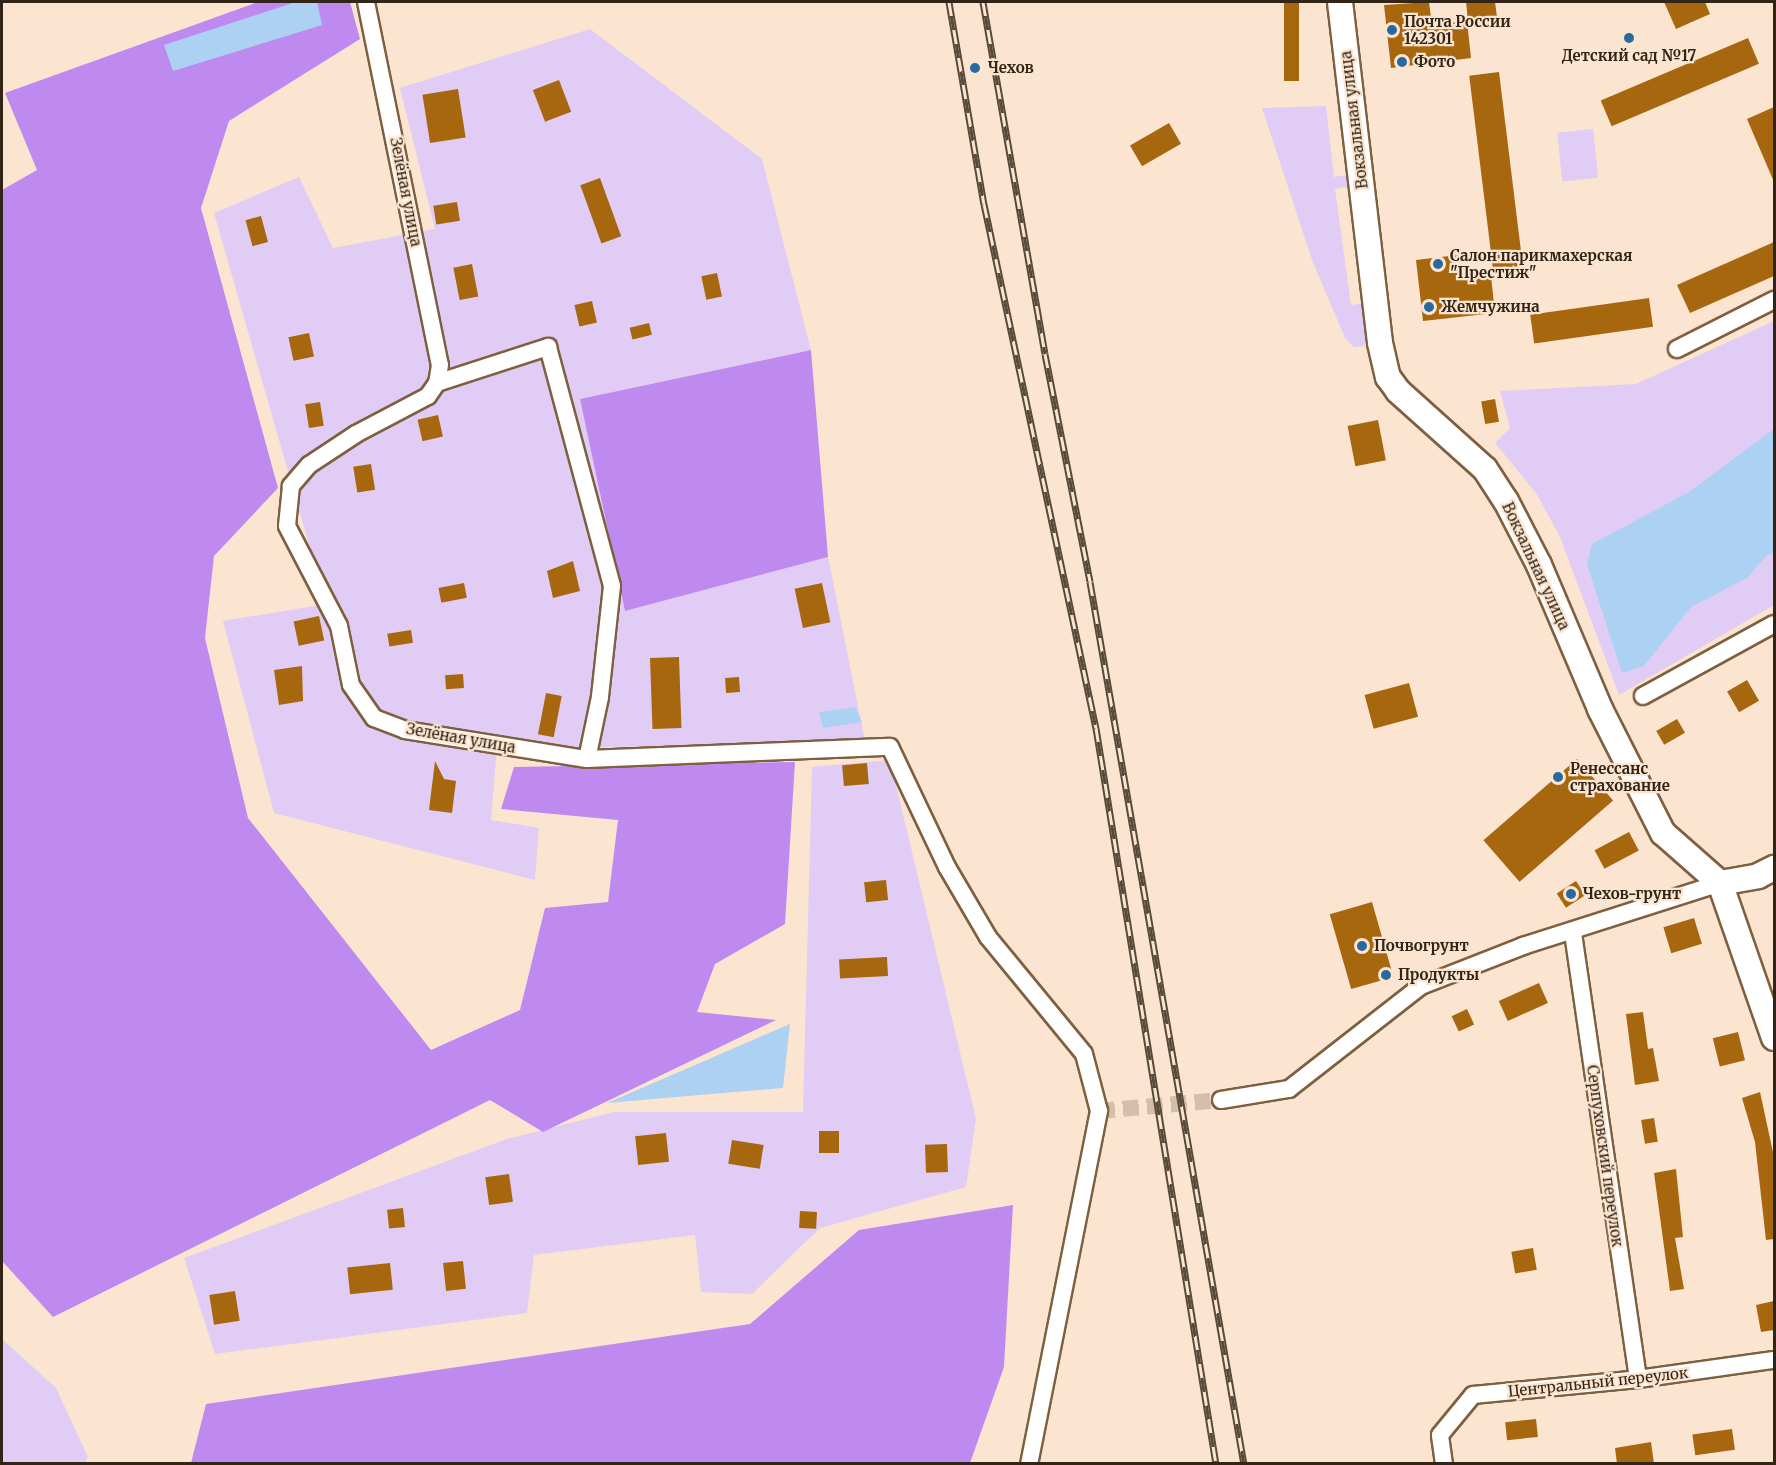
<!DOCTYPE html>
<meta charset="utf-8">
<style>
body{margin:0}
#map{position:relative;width:1776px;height:1465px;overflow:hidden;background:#fbe5d0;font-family:Merriweather,serif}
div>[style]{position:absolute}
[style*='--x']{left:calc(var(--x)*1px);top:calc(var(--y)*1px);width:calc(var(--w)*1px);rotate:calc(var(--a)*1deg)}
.green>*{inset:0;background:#e0ccf5;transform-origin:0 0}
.forest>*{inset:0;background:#bf8af0}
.water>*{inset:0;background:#add1f3}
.building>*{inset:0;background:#a7670f;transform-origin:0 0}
.street-tunnel>*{height:16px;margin-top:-8px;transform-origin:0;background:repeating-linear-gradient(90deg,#d3bfab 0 16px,transparent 0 24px)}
.roads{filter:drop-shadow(2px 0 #7e5f3f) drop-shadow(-2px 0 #7e5f3f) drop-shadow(0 2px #7e5f3f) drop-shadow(0 -2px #7e5f3f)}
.street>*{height:16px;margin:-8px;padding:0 8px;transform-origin:8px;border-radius:8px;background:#fff}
.secondary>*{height:24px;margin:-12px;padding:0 12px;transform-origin:12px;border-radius:12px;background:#fff}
.rail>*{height:7px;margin-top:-3.5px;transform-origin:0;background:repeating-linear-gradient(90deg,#fbe5d0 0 14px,#584a3a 0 28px);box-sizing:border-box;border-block:2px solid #584a3a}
.dots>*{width:16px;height:16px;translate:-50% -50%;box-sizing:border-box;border:3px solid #fbe5d0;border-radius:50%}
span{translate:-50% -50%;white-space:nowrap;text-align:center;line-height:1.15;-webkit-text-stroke:4.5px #fbe5d0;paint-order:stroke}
.poi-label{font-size:15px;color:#322517;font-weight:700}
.left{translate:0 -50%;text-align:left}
.street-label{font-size:15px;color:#322517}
.frame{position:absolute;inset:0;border:3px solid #322517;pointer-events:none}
</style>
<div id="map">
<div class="green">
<i style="clip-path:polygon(590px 29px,762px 159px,811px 350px,580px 399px,625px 611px,828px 557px,865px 741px,575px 748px,498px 735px,491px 820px,539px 828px,535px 880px,274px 813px,223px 621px,326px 604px,214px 213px,299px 177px,333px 248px,435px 229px,400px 88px)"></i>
<i style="clip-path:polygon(1326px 106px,1334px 177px,1361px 173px,1362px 184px,1335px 189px,1351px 305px,1366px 303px,1365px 346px,1354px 347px,1345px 338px,1312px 260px,1262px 108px)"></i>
<i style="left:1593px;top:129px;width:49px;height:36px;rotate:84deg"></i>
<i style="clip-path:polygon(1774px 321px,1774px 605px,1619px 695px,1560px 537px,1536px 493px,1495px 443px,1510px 428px,1500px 391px,1636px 384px)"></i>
<i style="clip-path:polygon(890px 760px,976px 1119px,966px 1187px,820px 1228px,752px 1294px,701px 1292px,695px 1235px,534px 1255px,527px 1313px,215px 1354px,184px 1258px,507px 1139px,614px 1112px,803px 1112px,812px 767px)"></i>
<i style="clip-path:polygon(2px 1339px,56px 1388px,88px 1457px,85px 1463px,2px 1463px)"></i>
</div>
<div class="forest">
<i style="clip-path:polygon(258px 2px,350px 2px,360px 39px,229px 121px,201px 208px,278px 488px,214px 556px,205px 638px,248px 818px,431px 1050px,520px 1010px,545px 908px,608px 902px,618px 820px,501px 809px,514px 767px,795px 762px,785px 924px,715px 964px,697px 1012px,776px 1020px,543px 1132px,490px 1100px,53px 1317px,2px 1261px,2px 190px,37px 170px,5px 93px)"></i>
<i style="clip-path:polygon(811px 350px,828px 557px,625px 611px,580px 399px)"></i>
<i style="clip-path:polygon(1013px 1205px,1004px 1367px,970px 1463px,191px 1463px,206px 1404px,750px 1324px,859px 1230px)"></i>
</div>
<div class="water">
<i style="clip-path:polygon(296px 2px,317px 2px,322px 25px,173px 71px,164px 45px)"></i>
<i style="clip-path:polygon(1774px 429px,1774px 554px,1767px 555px,1747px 578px,1691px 607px,1644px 666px,1622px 673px,1587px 564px,1592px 544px,1689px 492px)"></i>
<i style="clip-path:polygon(855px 707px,862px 722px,823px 728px,819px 712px)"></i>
<i style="clip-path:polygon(790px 1024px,783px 1088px,607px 1103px)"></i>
</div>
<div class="building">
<i style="left:1284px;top:2px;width:15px;height:79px"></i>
<i style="clip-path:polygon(1429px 2px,1432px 25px,1467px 21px,1471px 58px,1391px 68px,1384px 5px)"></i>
<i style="clip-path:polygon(1466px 2px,1495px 2px,1497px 17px,1468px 21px)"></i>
<i style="clip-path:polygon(1664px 2px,1705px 2px,1710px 14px,1676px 29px)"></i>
<i style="left:1748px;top:38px;width:28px;height:160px;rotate:67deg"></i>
<i style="left:1499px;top:72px;width:199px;height:30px;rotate:83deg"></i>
<i style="left:559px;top:80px;width:34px;height:28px;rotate:69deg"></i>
<i style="left:458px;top:89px;width:49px;height:36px;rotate:81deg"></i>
<i style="clip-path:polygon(1774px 107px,1774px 182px,1747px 119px)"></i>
<i style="left:1169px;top:123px;width:24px;height:45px;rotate:60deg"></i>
<i style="left:600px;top:178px;width:62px;height:21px;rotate:70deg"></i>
<i style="left:457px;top:202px;width:19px;height:24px;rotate:81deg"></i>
<i style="left:261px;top:216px;width:27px;height:16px;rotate:75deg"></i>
<i style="clip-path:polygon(1774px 242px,1774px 276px,1690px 313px,1677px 285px)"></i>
<i style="clip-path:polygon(1458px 255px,1461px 280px,1491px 276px,1495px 313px,1423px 321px,1416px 260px)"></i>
<i style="left:472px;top:264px;width:33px;height:19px;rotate:79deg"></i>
<i style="left:717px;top:273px;width:24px;height:16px;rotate:78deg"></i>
<i style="left:1649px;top:298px;width:29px;height:120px;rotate:82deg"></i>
<i style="left:592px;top:301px;width:22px;height:18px;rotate:77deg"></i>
<i style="left:649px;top:323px;width:12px;height:20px;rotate:76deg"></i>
<i style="left:309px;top:333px;width:24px;height:21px;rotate:78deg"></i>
<i style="left:1495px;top:399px;width:23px;height:14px;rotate:80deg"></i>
<i style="left:320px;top:402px;width:24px;height:15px;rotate:81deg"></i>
<i style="left:438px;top:415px;width:22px;height:21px;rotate:77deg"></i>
<i style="left:1378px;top:420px;width:41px;height:31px;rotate:79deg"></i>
<i style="left:371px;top:464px;width:26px;height:18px;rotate:81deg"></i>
<i style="clip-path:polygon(573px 561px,580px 591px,553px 598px,547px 571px)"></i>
<i style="left:464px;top:583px;width:15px;height:26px;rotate:79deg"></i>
<i style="left:822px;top:583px;width:40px;height:28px;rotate:78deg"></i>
<i style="left:319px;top:616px;width:25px;height:26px;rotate:78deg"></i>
<i style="left:411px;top:630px;width:13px;height:24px;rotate:81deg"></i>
<i style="left:679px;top:657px;width:71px;height:29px;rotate:88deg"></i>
<i style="clip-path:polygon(302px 666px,303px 701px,279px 705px,274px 670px)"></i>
<i style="left:463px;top:674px;width:14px;height:18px;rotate:86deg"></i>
<i style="left:739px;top:677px;width:15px;height:14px;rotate:86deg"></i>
<i style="left:1747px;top:680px;width:24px;height:23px;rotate:60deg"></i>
<i style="left:1409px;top:683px;width:35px;height:46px;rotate:75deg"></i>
<i style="left:546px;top:693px;width:16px;height:42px;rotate:11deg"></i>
<i style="left:1677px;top:719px;width:16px;height:24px;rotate:60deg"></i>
<i style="left:1577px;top:759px;width:55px;height:124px;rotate:49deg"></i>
<i style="clip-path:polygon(435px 761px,444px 779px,456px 781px,452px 813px,429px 810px)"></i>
<i style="left:867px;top:763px;width:21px;height:25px;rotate:85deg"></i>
<i style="left:1629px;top:832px;width:21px;height:39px;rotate:62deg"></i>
<i style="left:886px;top:880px;width:20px;height:22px;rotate:84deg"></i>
<i style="left:1576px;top:881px;width:17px;height:23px;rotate:57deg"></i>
<i style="left:1372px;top:902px;width:78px;height:44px;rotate:74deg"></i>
<i style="left:1694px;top:918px;width:27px;height:32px;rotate:73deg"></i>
<i style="left:887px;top:957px;width:19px;height:48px;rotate:87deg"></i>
<i style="left:1539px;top:983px;width:22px;height:44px;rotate:66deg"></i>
<i style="left:1467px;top:1009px;width:17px;height:17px;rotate:65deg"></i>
<i style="clip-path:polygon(1643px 1012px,1648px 1049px,1653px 1048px,1659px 1081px,1635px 1085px,1626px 1014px)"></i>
<i style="left:1738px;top:1032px;width:29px;height:26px;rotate:76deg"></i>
<i style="clip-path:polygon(1760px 1092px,1774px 1157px,1774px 1239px,1766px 1240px,1755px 1142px,1742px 1098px)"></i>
<i style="left:1654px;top:1118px;width:24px;height:13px;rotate:81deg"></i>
<i style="left:819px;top:1131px;width:20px;height:22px"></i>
<i style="left:666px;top:1133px;width:29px;height:31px;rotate:84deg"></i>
<i style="left:732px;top:1140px;width:32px;height:24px;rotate:9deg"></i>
<i style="left:947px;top:1144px;width:28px;height:22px;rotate:88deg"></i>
<i style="clip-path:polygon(1676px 1169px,1683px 1237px,1675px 1238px,1684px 1289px,1670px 1291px,1654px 1173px)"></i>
<i style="left:509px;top:1174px;width:28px;height:24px;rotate:82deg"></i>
<i style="left:403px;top:1208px;width:19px;height:16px;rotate:84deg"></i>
<i style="left:800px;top:1211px;width:17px;height:17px;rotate:3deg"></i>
<i style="left:1533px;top:1248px;width:22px;height:22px;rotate:80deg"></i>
<i style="left:463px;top:1261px;width:28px;height:20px;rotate:84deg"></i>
<i style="left:390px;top:1263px;width:27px;height:43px;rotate:84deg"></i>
<i style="left:235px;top:1291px;width:30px;height:26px;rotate:81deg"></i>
<i style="clip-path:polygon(1774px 1301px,1774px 1330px,1761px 1332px,1756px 1305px)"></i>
<i style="left:1536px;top:1419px;width:18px;height:31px;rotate:84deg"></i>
<i style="left:1732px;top:1429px;width:21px;height:40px;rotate:82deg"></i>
<i style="clip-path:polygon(1651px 1442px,1654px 1464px,1617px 1464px,1615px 1448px)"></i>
</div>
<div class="street-tunnel">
<i style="--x:1099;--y:1111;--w:122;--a:-5.2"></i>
</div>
<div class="roads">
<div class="street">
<i style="--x:366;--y:2;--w:370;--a:78.5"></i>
<i style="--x:440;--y:365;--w:18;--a:99"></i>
<i style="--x:437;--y:383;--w:16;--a:125"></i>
<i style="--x:428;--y:396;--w:81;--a:152.2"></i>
<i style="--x:356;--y:434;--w:56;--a:146.6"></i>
<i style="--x:309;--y:465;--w:28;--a:131"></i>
<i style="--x:291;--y:486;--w:40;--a:95.7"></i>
<i style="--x:287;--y:526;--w:113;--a:62.5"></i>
<i style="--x:339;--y:626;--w:60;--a:78.5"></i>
<i style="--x:351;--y:685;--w:40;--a:55.1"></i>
<i style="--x:374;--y:718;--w:33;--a:21"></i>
<i style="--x:405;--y:730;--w:184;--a:9.1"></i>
<i style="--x:587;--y:759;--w:303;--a:-2.3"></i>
<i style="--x:890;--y:747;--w:133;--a:64.6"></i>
<i style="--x:947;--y:867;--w:81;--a:59.6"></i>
<i style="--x:988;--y:937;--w:151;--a:50.6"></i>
<i style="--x:1084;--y:1054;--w:59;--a:75.3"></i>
<i style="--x:1099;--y:1111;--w:360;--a:101.2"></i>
<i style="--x:1677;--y:349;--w:109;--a:-26.8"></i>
<i style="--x:437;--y:383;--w:117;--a:-18"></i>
<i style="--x:548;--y:347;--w:247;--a:75"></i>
<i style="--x:612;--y:586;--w:112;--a:96.2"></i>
<i style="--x:600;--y:697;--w:63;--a:101.8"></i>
<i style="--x:1643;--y:696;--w:149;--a:-28.8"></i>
<i style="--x:1573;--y:933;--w:451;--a:81.7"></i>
<i style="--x:1221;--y:1100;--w:69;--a:-9.2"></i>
<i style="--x:1289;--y:1089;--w:167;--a:-38"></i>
<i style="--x:1421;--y:986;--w:110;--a:-21.4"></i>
<i style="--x:1523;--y:946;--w:207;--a:-17.7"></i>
<i style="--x:1444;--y:1464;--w:29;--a:-98"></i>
<i style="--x:1440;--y:1435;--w:52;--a:-50.5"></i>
<i style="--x:1473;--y:1395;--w:166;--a:-5.5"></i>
<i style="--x:1638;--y:1379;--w:137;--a:-8"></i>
</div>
<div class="secondary">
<i style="--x:1340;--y:2;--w:343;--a:83.3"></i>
<i style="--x:1380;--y:343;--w:35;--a:77"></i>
<i style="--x:1388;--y:377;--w:17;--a:54"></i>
<i style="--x:1398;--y:391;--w:117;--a:41.9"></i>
<i style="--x:1485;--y:469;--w:38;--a:57"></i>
<i style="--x:1506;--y:501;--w:72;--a:62.7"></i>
<i style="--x:1539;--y:565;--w:156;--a:67"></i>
<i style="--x:1600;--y:709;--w:139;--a:63.1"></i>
<i style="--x:1663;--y:833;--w:76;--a:41.3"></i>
<i style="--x:1720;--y:883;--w:164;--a:70.8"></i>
<i style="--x:1720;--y:883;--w:39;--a:-10"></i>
<i style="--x:1758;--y:876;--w:18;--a:-27"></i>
</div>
</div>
<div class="rail">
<i style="--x:949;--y:2;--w:205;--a:80.2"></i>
<i style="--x:984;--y:204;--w:536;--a:77.94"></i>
<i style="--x:1096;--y:728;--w:746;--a:80.74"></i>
<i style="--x:983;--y:2;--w:357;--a:80"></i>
<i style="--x:1045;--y:354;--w:232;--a:78.8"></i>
<i style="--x:1090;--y:582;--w:895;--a:80.1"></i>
</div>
<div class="dots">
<i style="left:1392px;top:30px;background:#286aa0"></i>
<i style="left:1629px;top:38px;background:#286aa0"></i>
<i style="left:1402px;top:62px;background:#286aa0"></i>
<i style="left:975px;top:68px;background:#286aa0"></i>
<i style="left:1438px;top:264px;background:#286aa0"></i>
<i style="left:1429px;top:307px;background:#286aa0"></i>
<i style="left:1558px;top:777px;background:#286aa0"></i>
<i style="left:1571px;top:894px;background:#286aa0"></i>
<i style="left:1362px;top:946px;background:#286aa0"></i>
<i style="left:1386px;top:975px;background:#286aa0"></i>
</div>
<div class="poi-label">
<span class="left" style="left:1404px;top:30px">Почта России<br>142301</span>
<span style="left:1629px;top:56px">Детский сад №17</span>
<span class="left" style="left:1414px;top:62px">Фото</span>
<span class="left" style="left:988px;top:68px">Чехов</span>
<span class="left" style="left:1450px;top:264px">Салон парикмахерская<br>"Престиж"</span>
<span class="left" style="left:1441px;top:307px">Жемчужина</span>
<span class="left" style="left:1570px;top:777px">Ренессанс<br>страхование</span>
<span class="left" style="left:1583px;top:894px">Чехов-грунт</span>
<span class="left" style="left:1374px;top:946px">Почвогрунт</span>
<span class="left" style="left:1398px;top:975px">Продукты</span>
</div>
<div class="street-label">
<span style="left:1354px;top:120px;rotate:-97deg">Вокзальная улица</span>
<span style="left:406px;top:192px;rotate:79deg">Зелёная улица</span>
<span style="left:1536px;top:566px;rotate:65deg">Вокзальная улица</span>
<span style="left:461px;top:738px;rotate:10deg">Зелёная улица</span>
<span style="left:1605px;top:1156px;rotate:82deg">Серпуховский переулок</span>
<span style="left:1598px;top:1382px;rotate:-6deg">Центральный переулок</span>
</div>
<div class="frame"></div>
</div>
